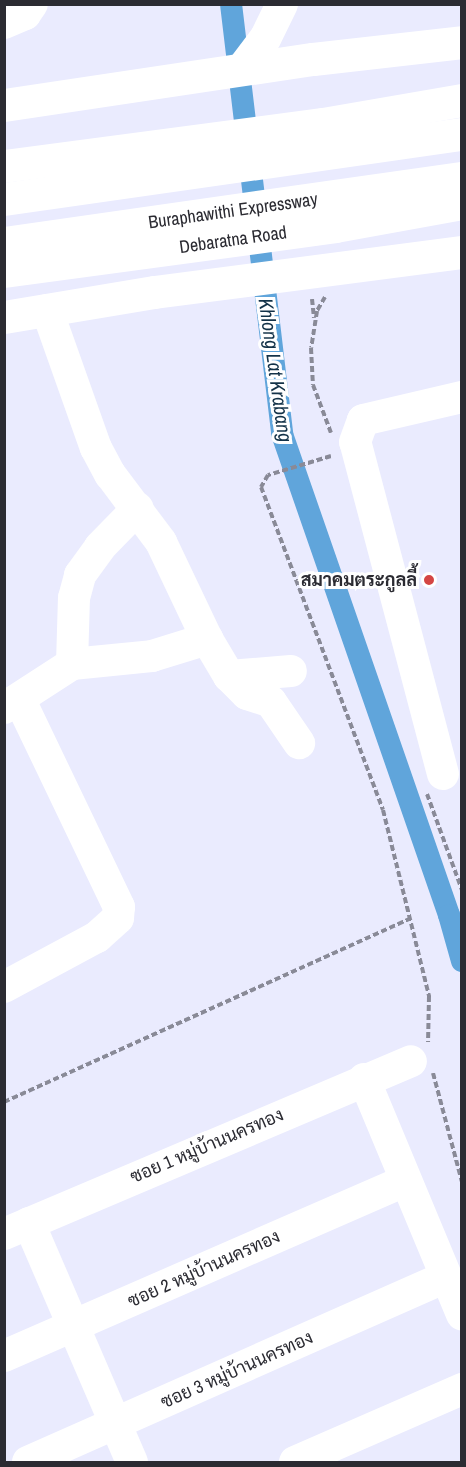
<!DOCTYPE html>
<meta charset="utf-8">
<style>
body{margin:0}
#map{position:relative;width:466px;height:1467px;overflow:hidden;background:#eaebfe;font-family:"Archivo Narrow",Sarabun,sans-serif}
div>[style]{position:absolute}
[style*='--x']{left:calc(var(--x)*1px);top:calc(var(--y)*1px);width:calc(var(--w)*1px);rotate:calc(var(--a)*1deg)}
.canal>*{height:22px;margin:-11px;padding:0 11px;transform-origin:11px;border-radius:11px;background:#60a5db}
.path>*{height:4px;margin-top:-2px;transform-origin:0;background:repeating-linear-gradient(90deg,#898a97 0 6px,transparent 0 9px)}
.minor>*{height:32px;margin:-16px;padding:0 16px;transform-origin:16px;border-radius:16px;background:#fff}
.major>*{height:33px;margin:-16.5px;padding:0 16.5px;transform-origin:16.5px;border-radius:16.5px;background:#fff}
.highway>*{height:33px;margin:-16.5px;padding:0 16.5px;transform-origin:16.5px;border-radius:16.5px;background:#fff}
.dots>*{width:16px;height:16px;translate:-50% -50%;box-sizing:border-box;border:3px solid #fff;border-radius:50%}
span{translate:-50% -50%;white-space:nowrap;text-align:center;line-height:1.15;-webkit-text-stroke:6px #fff;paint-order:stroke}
.street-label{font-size:18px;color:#2b2b32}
.poi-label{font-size:18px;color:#2b2b32;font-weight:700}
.right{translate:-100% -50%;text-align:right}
.water-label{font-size:20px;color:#133248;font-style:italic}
.frame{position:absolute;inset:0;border:6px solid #2b2b32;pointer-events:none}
</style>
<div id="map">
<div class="canal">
<i style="--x:231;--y:4;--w:433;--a:83.2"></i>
<i style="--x:282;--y:434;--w:509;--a:70.85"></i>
<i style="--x:449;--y:915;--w:48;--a:74.2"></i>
</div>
<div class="path">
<i style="--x:325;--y:297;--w:16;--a:120"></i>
<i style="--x:317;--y:311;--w:37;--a:99"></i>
<i style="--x:311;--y:348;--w:37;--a:87"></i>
<i style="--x:313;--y:385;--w:51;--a:69.4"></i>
<i style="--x:312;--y:299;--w:19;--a:84"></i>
<i style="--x:331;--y:456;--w:66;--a:163.2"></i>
<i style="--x:268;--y:475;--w:14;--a:120"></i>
<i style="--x:261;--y:487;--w:345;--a:69.3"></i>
<i style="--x:383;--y:810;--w:192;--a:76.1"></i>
<i style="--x:429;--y:996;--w:46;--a:91.2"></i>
<i style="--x:427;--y:794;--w:102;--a:70"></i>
<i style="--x:433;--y:1073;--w:113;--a:75.1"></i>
<i style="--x:4;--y:1102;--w:444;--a:-24.3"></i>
</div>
<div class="minor">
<i style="--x:4;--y:23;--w:23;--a:-23"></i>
<i style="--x:25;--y:14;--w:12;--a:-55"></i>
<i style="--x:242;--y:69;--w:38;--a:-53"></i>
<i style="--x:265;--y:39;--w:39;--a:-64"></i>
<i style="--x:47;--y:310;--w:146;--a:70.5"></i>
<i style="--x:96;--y:448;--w:30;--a:62"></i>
<i style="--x:110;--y:474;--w:85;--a:53.1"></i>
<i style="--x:161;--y:542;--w:107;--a:64.6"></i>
<i style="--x:207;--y:639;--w:43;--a:59.3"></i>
<i style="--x:229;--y:676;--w:25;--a:45"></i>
<i style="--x:247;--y:694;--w:25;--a:18"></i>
<i style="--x:271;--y:702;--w:50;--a:55.7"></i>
<i style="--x:72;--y:664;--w:66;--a:-88.3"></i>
<i style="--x:74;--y:598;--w:24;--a:-75"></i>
<i style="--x:80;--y:575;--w:34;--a:-54"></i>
<i style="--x:100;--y:547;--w:54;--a:-45.7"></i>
<i style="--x:229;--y:676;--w:62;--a:-4.6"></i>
<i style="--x:4;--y:708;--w:81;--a:-32.9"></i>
<i style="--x:72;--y:664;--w:80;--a:-5.7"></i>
<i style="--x:152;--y:656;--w:58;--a:-17.2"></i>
<i style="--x:443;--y:774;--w:343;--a:-104.8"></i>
<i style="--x:355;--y:442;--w:23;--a:-70"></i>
<i style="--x:363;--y:420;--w:102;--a:-13.1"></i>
<i style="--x:4;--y:987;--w:106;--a:-28.3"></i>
<i style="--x:97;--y:937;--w:28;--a:-42"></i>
<i style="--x:118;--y:918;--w:11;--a:-85"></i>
<i style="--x:119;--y:907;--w:229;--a:-115.6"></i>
<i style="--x:364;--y:1079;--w:255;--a:67.4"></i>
<i style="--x:29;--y:1223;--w:260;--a:66.7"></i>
<i style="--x:4;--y:1234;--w:442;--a:-23"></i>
<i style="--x:4;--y:1356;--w:437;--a:-23.6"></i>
<i style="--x:28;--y:1462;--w:456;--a:-23.9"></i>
<i style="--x:295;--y:1462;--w:182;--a:-23.6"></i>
</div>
<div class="major">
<i style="--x:4;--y:105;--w:312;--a:-8.5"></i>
<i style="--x:313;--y:59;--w:150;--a:-6.5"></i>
<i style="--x:4;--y:317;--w:152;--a:-9.5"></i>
<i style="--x:154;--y:292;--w:311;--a:-7.4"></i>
</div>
<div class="highway">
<i style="--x:4;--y:166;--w:322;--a:-7.5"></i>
<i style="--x:323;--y:124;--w:141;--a:-9.8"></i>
<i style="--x:4;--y:199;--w:463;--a:-8.1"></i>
<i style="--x:4;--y:243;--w:463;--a:-8.1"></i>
<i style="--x:4;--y:271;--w:334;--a:-7.7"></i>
<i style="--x:335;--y:226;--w:129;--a:-10.3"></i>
</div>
<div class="dots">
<i style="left:429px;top:580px;background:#d44543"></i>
</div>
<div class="street-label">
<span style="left:233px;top:211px;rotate:-8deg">Buraphawithi Expressway</span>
<span style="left:233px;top:240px;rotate:-8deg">Debaratna Road</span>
<span style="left:207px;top:1146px;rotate:-23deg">ซอย 1 หมู่บ้านนครทอง</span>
<span style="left:204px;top:1269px;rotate:-24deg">ซอย 2 หมู่บ้านนครทอง</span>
<span style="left:237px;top:1370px;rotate:-24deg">ซอย 3 หมู่บ้านนครทอง</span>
</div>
<div class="poi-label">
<span class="right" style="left:417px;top:580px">สมาคมตระกูลลี้</span>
</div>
<div class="water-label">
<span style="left:276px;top:370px;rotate:82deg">Khlong Lat Krabang</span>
</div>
<div class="frame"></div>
</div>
